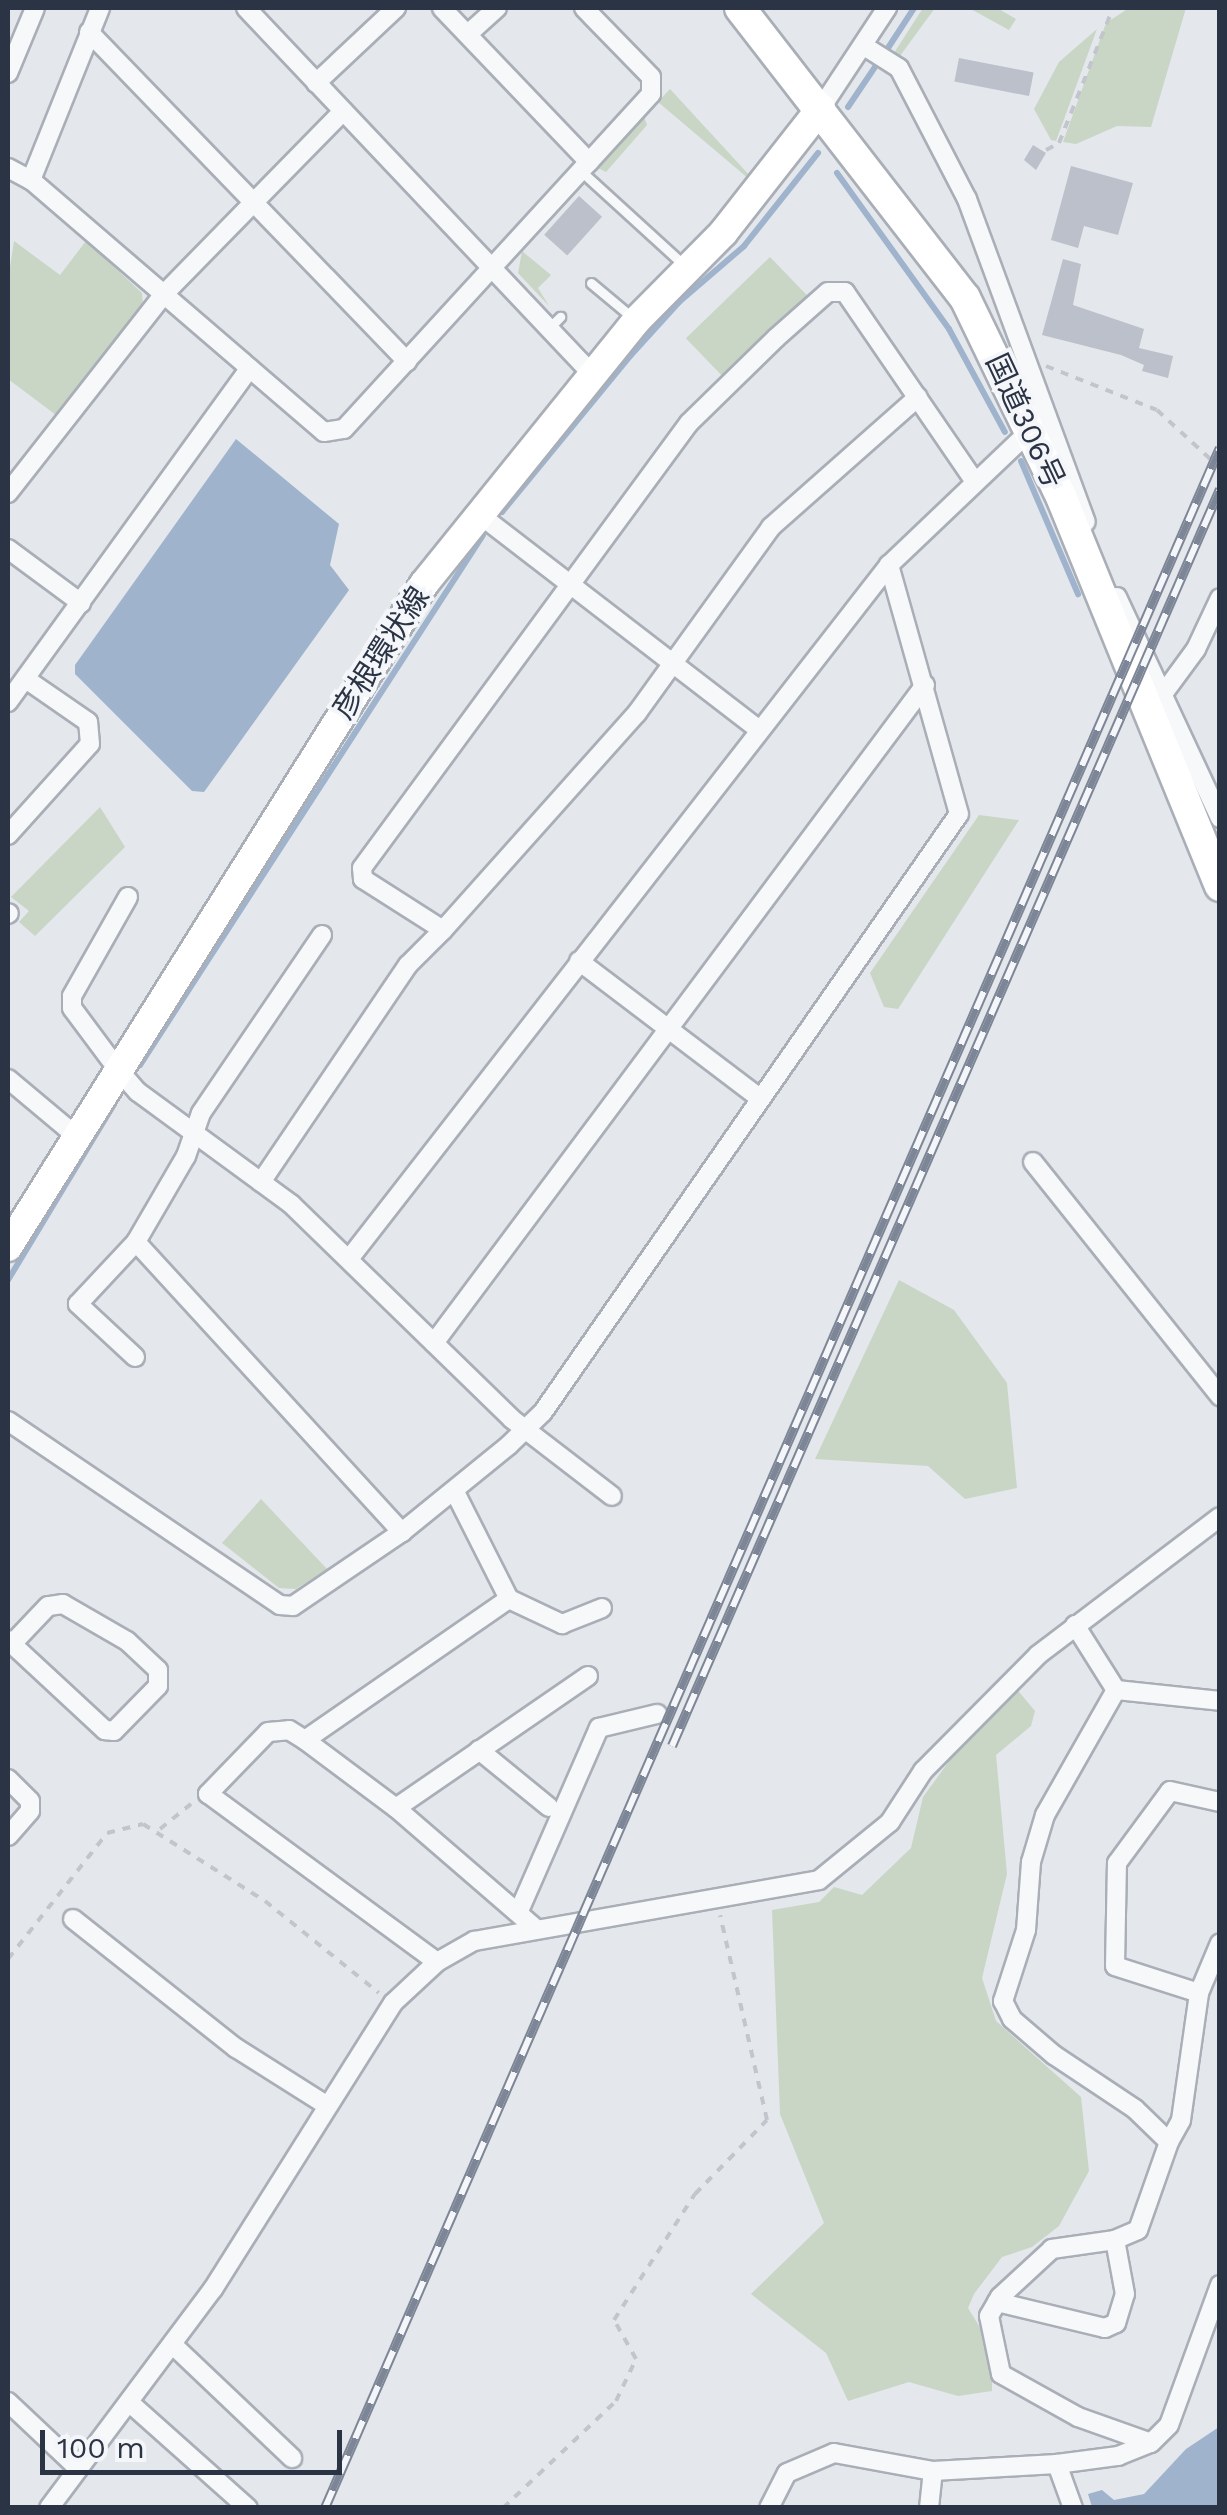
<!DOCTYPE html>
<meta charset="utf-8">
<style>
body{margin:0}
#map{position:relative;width:1227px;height:2515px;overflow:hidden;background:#e4e7ec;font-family:"Work Sans","Noto Sans JP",sans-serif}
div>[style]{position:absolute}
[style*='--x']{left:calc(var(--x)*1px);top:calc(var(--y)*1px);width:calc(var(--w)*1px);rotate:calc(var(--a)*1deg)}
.green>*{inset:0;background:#c9d6c5;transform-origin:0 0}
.water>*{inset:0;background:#9fb4cc}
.stream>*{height:6px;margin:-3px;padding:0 3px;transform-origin:3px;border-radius:3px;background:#9fb4cc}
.building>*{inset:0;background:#bbc0ca;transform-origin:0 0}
.path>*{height:4px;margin-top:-2px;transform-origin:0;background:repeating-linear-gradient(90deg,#c2c5cb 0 8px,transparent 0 16px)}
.roads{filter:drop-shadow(2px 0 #a9aeb7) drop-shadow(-2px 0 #a9aeb7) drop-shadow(0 2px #a9aeb7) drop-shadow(0 -2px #a9aeb7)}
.service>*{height:9px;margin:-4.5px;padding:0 4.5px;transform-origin:4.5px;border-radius:4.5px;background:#f7f8fa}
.minor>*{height:18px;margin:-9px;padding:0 9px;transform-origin:9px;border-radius:9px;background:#f7f8fa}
.secondary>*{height:28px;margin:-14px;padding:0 14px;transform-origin:14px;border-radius:14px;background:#fff}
.trunk>*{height:30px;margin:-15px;padding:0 15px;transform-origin:15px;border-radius:15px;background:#fff}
.rail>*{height:10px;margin-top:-5px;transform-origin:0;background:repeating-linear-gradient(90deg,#f4f6f9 0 19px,#7d8696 0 38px);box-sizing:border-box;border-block:2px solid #7d8696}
span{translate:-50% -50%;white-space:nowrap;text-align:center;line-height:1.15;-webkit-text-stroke:8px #f4f6f9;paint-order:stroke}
.street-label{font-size:30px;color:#2b3445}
.frame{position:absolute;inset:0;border:10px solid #2b3445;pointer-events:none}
.scale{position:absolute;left:40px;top:2430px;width:302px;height:45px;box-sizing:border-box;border:5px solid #2b3445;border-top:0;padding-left:12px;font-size:30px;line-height:35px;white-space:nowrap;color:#2b3445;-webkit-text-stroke:8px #f4f6f9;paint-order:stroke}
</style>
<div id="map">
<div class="green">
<i style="clip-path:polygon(923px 8px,935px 8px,897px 60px,892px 56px)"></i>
<i style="clip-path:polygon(969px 8px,997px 8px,1016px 19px,1009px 30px)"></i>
<i style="clip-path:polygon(1129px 8px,1186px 8px,1151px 127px,1117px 126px,1076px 144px,1063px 142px,1106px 23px)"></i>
<i style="clip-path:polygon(1097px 29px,1056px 141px,1051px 140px,1034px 109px,1059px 62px)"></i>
<i style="clip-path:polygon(670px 89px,751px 177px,749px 179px,658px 102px)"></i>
<i style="clip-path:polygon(644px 117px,647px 125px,606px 172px,598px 168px)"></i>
<i style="clip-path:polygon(14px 241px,60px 275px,86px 241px,142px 293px,143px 305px,56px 415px,8px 379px,8px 280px)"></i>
<i style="clip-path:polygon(522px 251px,551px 275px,538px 288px,549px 306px,518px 273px)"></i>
<i style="left:770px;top:257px;width:57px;height:117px;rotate:46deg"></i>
<i style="clip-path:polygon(100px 807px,125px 847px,35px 936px,19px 922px,29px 911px,11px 897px)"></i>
<i style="clip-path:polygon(979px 815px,1019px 820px,898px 1009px,884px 1007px,870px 973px)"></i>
<i style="clip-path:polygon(899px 1280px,954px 1310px,1007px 1383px,1017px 1488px,965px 1499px,928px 1466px,815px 1459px)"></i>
<i style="clip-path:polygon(261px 1499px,327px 1569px,296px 1589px,279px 1588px,222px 1543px)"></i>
<i style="clip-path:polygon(1015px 1687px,1035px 1711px,1031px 1726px,996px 1755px,1007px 1874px,982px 1978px,996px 2021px,1081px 2097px,1089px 2171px,1059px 2226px,1032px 2247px,1002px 2257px,974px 2294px,968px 2308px,992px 2347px,992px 2391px,958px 2396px,909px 2382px,848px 2401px,826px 2353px,751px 2294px,824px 2223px,780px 2114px,772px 1910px,819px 1902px,834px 1887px,862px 1895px,911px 1848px,923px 1797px,969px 1734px)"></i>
</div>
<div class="water">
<i style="clip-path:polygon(236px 439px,339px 524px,330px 565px,349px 590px,204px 792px,192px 791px,75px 674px,75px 665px)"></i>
<i style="clip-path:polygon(1219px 2427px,1219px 2507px,1092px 2507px,1088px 2494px,1102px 2490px,1114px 2500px,1144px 2494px,1186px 2449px)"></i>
</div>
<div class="stream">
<i style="--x:886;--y:51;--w:51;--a:-56.9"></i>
<i style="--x:848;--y:107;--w:52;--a:-56"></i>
<i style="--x:837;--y:173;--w:192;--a:54.3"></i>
<i style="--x:949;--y:329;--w:117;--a:61.5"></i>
<i style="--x:1021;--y:461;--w:145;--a:66.8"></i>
<i style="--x:502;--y:512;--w:203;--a:-50.6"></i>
<i style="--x:631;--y:355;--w:72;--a:-47.8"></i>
<i style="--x:679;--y:302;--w:86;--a:-40.7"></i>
<i style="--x:744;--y:246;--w:119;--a:-51.5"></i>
<i style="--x:140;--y:1065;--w:631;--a:-57.09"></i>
<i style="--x:8;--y:1280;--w:205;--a:-58.9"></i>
</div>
<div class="building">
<i style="left:959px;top:58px;width:76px;height:24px;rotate:11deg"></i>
<i style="clip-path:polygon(1033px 145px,1046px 153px,1036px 170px,1024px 160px)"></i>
<i style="clip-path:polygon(1071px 166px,1133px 183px,1118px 235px,1084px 226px,1078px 248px,1051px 240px)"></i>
<i style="left:579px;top:196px;width:31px;height:52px;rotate:42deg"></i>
<i style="clip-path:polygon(1063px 259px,1081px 264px,1073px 305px,1144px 329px,1139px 348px,1173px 356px,1168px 378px,1142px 371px,1144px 365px,1121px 355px,1042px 335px)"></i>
</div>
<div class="path">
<i style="--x:1046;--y:150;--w:15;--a:-28"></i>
<i style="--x:1059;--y:143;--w:145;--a:-68.2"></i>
<i style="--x:1046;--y:366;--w:119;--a:21.6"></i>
<i style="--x:1157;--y:410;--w:86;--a:42.6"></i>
<i style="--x:160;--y:1829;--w:40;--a:-39"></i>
<i style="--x:8;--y:1959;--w:160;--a:-51.8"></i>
<i style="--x:107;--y:1833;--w:37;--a:-14"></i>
<i style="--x:143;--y:1824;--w:144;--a:32.3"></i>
<i style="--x:265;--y:1901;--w:146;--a:38.9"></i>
<i style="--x:503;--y:2508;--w:156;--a:-43.4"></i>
<i style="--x:616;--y:2401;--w:47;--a:-64.5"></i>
<i style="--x:636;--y:2359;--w:45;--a:-119.4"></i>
<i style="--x:614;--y:2320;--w:150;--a:-57.3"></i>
<i style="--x:695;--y:2194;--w:103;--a:-45.8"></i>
<i style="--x:767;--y:2120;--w:210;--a:-102.9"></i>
</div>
<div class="roads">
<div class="service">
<i style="--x:581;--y:171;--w:141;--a:42.4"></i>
<i style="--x:591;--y:283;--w:56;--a:39.9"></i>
<i style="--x:549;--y:328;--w:16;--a:-45"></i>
</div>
<div class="minor">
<i style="--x:246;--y:8;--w:506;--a:46.6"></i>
<i style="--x:584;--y:8;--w:96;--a:45.8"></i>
<i style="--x:651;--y:77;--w:17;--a:90"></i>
<i style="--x:651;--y:94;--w:92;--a:132.4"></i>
<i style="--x:89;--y:32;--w:458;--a:46"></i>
<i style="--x:468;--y:34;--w:39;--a:-42"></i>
<i style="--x:864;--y:46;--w:41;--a:32.2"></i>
<i style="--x:899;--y:68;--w:148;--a:62.6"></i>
<i style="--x:967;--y:199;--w:344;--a:69.8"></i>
<i style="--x:8;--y:73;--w:70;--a:-67.4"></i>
<i style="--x:316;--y:83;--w:110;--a:-43.2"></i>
<i style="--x:821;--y:108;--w:120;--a:-56.6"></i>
<i style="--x:8;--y:168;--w:26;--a:28"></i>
<i style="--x:31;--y:180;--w:386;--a:40.7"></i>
<i style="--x:324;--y:432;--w:20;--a:-9"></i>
<i style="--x:344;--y:429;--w:362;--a:-47.5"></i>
<i style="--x:589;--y:162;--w:213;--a:-133.7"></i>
<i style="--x:31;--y:180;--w:185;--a:-68.1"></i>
<i style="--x:8;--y:493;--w:253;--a:-51.9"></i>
<i style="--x:164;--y:294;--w:256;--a:-45.6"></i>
<i style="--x:479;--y:514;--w:352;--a:37.6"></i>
<i style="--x:8;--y:549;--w:91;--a:36.5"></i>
<i style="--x:1117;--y:597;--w:244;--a:65"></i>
<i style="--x:1163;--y:694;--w:56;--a:-53.7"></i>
<i style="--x:1196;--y:649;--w:56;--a:-64.8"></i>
<i style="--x:8;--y:702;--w:412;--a:-54.1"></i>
<i style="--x:8;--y:835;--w:122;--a:-48"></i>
<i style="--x:90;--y:744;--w:22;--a:-95"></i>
<i style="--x:88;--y:722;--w:75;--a:-145.3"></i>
<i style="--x:128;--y:897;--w:114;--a:119.5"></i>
<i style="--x:72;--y:996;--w:12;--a:90"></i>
<i style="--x:72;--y:1008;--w:74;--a:53.3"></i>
<i style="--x:116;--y:1067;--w:33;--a:49"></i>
<i style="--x:138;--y:1092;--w:190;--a:36.2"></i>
<i style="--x:291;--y:1204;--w:308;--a:44.2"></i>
<i style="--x:512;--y:1419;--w:126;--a:37.6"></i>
<i style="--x:8;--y:914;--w:1;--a:-45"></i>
<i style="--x:443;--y:930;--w:291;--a:-48.2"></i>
<i style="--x:637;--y:713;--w:229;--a:-54.2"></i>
<i style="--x:771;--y:527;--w:196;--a:-41.5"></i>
<i style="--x:322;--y:935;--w:215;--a:124.2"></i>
<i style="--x:201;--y:1113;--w:46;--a:109.2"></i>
<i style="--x:186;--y:1156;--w:99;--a:120.2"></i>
<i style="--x:136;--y:1242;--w:394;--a:47.5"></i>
<i style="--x:579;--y:961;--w:228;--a:37.2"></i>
<i style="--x:8;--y:1079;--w:87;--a:39.9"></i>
<i style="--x:1033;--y:1162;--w:300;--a:51.4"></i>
<i style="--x:261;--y:1182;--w:262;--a:-55.9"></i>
<i style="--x:408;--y:965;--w:49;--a:-45"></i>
<i style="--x:443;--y:930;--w:95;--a:-147.5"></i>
<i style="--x:363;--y:879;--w:11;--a:-95"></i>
<i style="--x:362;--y:868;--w:552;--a:-53.69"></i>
<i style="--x:689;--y:423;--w:122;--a:-44.3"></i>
<i style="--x:776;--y:338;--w:69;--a:-41.5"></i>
<i style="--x:828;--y:292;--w:17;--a:0"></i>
<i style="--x:845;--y:292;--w:230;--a:55.6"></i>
<i style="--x:349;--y:1259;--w:879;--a:-52.11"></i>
<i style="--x:889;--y:565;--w:196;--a:-43.6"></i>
<i style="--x:434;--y:1343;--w:821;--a:-53.27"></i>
<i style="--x:135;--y:1357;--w:78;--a:-137.1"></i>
<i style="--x:78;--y:1304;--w:85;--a:-46.9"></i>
<i style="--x:8;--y:1421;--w:328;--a:34.1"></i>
<i style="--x:280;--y:1605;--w:13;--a:4"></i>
<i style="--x:293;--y:1606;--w:132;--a:-34.2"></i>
<i style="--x:402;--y:1532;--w:138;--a:-39.1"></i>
<i style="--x:509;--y:1445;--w:47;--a:-44.1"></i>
<i style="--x:543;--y:1412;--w:728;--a:-55.18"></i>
<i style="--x:959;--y:814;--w:259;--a:-105.7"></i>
<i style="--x:509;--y:1599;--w:59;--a:25.3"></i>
<i style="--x:562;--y:1624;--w:43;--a:-21.8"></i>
<i style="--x:1075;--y:1625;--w:77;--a:57.8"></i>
<i style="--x:8;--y:1640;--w:6;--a:45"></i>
<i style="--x:12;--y:1644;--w:127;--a:42.8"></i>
<i style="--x:105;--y:1730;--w:9;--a:6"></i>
<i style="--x:114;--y:1731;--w:63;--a:-45.6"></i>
<i style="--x:158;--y:1686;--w:16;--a:-90"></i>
<i style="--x:158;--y:1670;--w:42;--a:-136.9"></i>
<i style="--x:127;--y:1641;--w:74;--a:-150"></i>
<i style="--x:63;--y:1604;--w:15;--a:172"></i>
<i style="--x:48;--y:1606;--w:52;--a:133.5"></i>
<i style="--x:1116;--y:1690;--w:144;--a:119.6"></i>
<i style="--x:1045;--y:1815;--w:49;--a:106.6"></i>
<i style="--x:1031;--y:1862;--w:68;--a:94.2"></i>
<i style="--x:1026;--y:1930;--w:75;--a:107.9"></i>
<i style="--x:1003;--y:2001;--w:20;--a:63"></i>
<i style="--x:1012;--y:2019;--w:55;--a:40.6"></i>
<i style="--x:1054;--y:2055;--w:97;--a:33.7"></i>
<i style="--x:1135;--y:2109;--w:47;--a:44.1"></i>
<i style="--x:1169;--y:2142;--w:93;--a:109.4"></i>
<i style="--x:1138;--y:2230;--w:25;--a:157"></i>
<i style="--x:1115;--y:2240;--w:64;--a:171.9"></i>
<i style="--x:1052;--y:2249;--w:71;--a:137.3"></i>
<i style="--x:1000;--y:2297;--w:22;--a:120"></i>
<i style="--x:989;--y:2316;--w:59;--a:78.3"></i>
<i style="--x:1001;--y:2374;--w:88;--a:29.2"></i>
<i style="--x:1078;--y:2417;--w:77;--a:19.6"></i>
<i style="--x:1151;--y:2443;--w:25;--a:-45"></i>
<i style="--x:1169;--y:2425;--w:149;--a:-70"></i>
<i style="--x:1116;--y:1690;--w:105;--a:6"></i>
<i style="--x:305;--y:1740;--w:248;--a:-34.7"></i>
<i style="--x:509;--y:1599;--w:120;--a:-116.8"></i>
<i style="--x:479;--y:1750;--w:90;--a:39.2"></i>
<i style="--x:8;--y:1779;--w:31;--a:45"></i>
<i style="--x:30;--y:1801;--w:10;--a:90"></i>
<i style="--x:30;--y:1811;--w:33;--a:131"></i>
<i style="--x:396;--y:1808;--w:233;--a:-34.5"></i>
<i style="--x:519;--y:1911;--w:200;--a:-66.4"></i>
<i style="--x:599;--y:1728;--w:60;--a:-13.6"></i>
<i style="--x:73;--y:1919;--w:208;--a:38.4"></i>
<i style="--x:236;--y:2048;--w:107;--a:32.3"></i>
<i style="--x:437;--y:1962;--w:284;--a:-143.7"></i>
<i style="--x:208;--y:1794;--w:86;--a:-45.9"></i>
<i style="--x:268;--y:1732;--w:21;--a:-5"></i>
<i style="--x:289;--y:1730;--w:19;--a:32"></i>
<i style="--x:305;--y:1740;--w:114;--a:36.8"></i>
<i style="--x:396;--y:1808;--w:185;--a:40.8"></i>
<i style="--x:1199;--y:1993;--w:88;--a:-162.2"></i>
<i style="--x:1115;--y:1966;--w:103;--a:-88.9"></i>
<i style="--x:1117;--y:1863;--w:89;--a:-53.6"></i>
<i style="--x:1170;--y:1791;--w:51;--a:12.4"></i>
<i style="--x:1169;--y:2142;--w:25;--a:-61"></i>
<i style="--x:1181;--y:2120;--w:128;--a:-81.9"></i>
<i style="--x:1199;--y:1993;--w:54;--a:-67.2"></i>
<i style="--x:997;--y:2302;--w:111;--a:13.5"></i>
<i style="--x:1105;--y:2328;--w:12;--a:-24"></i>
<i style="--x:1116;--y:2323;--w:30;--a:-73"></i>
<i style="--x:1125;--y:2294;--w:55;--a:-100.5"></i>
<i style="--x:174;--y:2346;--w:163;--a:43.5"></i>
<i style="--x:8;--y:2402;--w:96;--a:43.3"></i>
<i style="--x:130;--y:2403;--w:158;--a:41.7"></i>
<i style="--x:49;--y:2508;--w:274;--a:-53.2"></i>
<i style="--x:213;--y:2289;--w:338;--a:-57.8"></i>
<i style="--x:393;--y:2003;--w:60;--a:-43"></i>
<i style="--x:437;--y:1962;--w:43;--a:-29.6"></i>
<i style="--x:474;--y:1941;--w:350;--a:-10"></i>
<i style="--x:819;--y:1880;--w:92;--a:-39.2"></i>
<i style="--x:890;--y:1822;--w:61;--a:-57.1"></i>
<i style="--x:923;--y:1771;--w:163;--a:-45.2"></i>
<i style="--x:1038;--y:1655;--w:228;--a:-37.2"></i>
<i style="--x:769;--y:2508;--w:39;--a:-63"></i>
<i style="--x:787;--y:2473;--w:51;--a:-23.1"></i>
<i style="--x:834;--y:2453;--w:101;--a:10.3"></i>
<i style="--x:933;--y:2471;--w:124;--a:-3.2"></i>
<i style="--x:929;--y:2508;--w:37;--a:-84"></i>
<i style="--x:1073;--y:2508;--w:47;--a:-110"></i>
<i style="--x:1057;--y:2464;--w:62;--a:-7.5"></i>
<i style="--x:1118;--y:2456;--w:35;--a:-22"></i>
</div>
<div class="secondary">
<i style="--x:8;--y:1247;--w:783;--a:-57.89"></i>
<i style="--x:424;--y:584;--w:338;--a:-51.1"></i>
<i style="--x:636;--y:321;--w:124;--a:-45.3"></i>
<i style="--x:723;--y:233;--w:159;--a:-51.9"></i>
</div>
<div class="trunk">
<i style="--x:740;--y:8;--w:367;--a:52.2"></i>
<i style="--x:965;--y:298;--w:223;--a:64.2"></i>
<i style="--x:1062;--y:499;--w:418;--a:67.8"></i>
</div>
</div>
<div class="rail">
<i style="--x:672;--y:1746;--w:1371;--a:-66.44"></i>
<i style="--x:325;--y:2508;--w:2246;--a:-66.52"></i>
</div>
<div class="street-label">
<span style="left:1025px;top:421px;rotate:65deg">国道306号</span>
<span style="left:381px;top:653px;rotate:-57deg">彦根環状線</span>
</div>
<div class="frame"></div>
<div class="scale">100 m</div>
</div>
